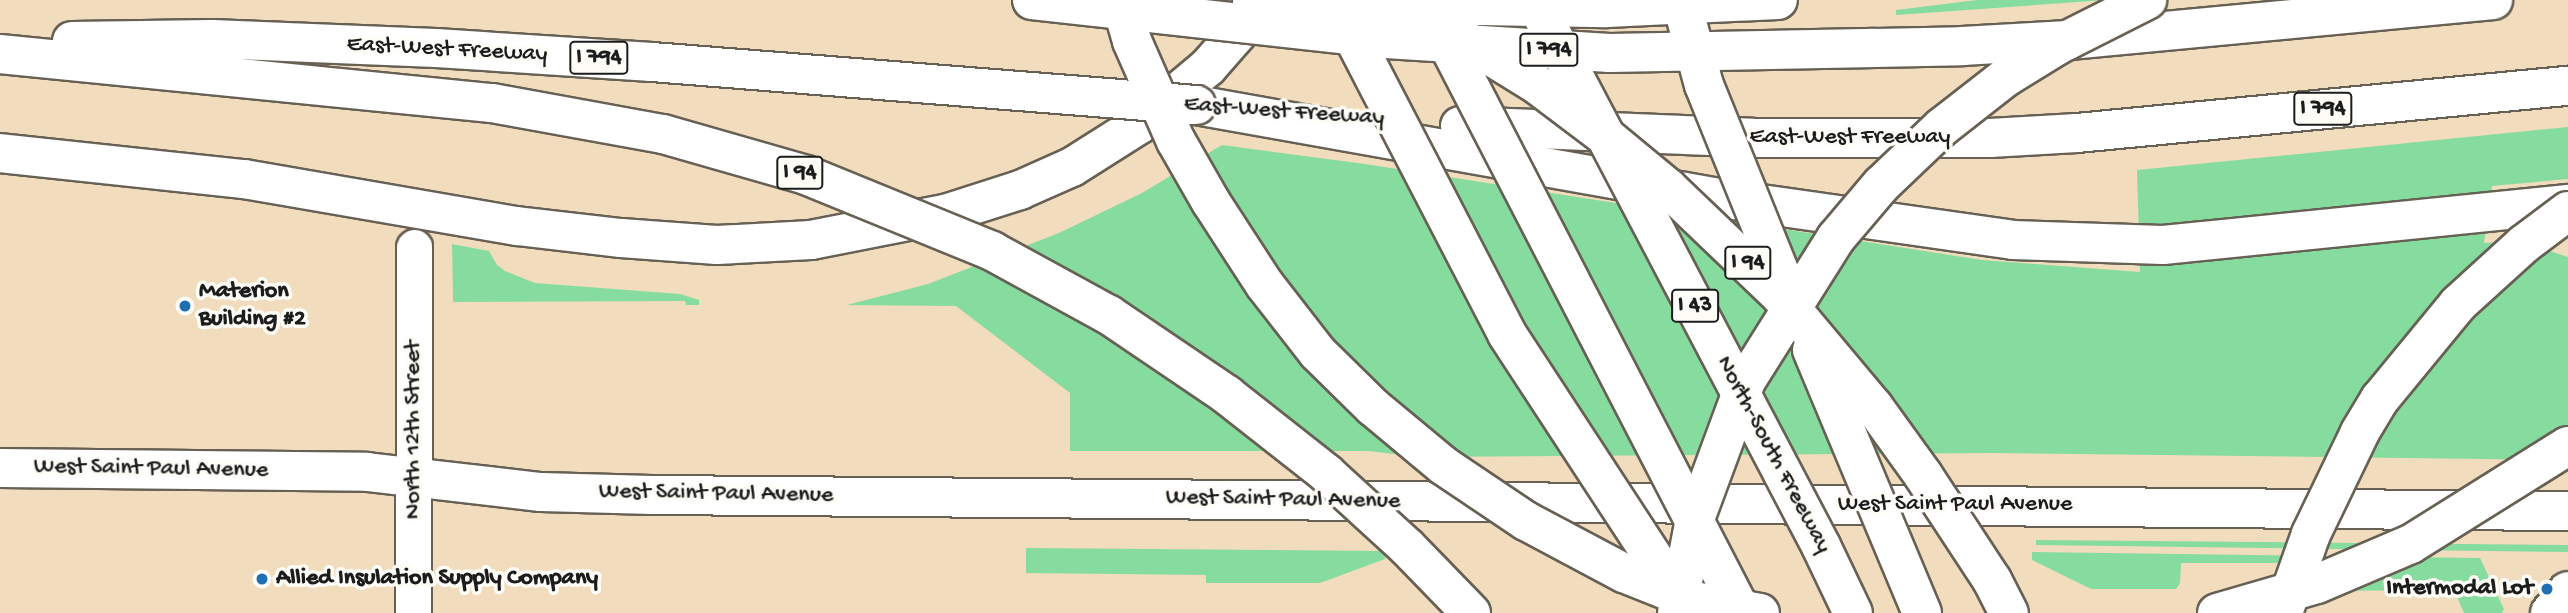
<!DOCTYPE html>
<style>
body{margin:0}
#map{position:relative;width:2568px;height:613px;overflow:hidden;background:#f1ddbd;font-family:"Gochi Hand",sans-serif}
div>[style]{position:absolute}
[style*='--x']{left:calc(var(--x)*1px);top:calc(var(--y)*1px);width:calc(var(--w)*1px);rotate:calc(var(--a)*1deg)}
.green>*{inset:0;background:#86db9e}
.roads{filter:drop-shadow(2px 0 #676054) drop-shadow(-2px 0 #676054) drop-shadow(0 2px #676054) drop-shadow(0 -2px #676054)}
.minor>*{height:35px;margin:-17.5px;padding:0 17.5px;transform-origin:17.5px;border-radius:17.5px;background:#fff}
.tertiary>*{height:38px;margin:-19px;padding:0 19px;transform-origin:19px;border-radius:19px;background:#fff}
.motorway>*{height:38px;margin:-19px;padding:0 19px;transform-origin:19px;border-radius:19px;background:#fff}
.bridges{filter:drop-shadow(2px 0 #676054) drop-shadow(-2px 0 #676054) drop-shadow(0 2px #676054) drop-shadow(0 -2px #676054)}
.motorway-bridge>*{height:38px;margin:-19px;padding:0 19px;transform-origin:19px;border-radius:19px;background:#fff}
.dots>*{width:19px;height:19px;translate:-50% -50%;box-sizing:border-box;border:4px solid #fdfcf7;border-radius:50%}
span{translate:-50% -50%;white-space:nowrap;text-align:center;line-height:1.15;-webkit-text-stroke:7px #fdfcf7;paint-order:stroke}
.shield-label span{padding:2px 5px;background:#fdfcf7;border:2px solid;border-radius:5px;-webkit-text-stroke-width:0}
.shield-label{font-size:23px;color:#1c1c1c;font-weight:700}
.street-label{font-size:24px;color:#1c1c1c}
.poi-label{font-size:24px;color:#1c1c1c;font-weight:700}
.left{translate:0 -50%;text-align:left}
.right{translate:-100% -50%;text-align:right}
</style>
<div id="map">
<div class="green">
<i style="clip-path:polygon(1977px 0,2106px 0,1896px 15px,1896px 10px)"></i>
<i style="clip-path:polygon(2568px 127px,2568px 179px,2492px 186px,2484px 243px,2519px 241px,2568px 257px,2568px 460px,1991px 453px,1419px 457px,1369px 451px,1070px 451px,1070px 393px,956px 306px,847px 305px,928px 284px,1059px 233px,1142px 193px,1222px 145px,1365px 164px,1982px 260px,2140px 272px,2137px 170px)"></i>
<i style="clip-path:polygon(452px 244px,489px 251px,497px 265px,505px 271px,535px 283px,680px 294px,699px 300px,699px 305px,686px 305px,685px 301px,453px 302px)"></i>
<i style="clip-path:polygon(2036px 540px,2568px 545px,2568px 552px,2036px 545px)"></i>
<i style="clip-path:polygon(1026px 548px,1384px 551px,1385px 559px,1320px 583px,1206px 583px,1206px 575px,1026px 573px)"></i>
<i style="clip-path:polygon(2032px 552px,2480px 558px,2504px 609px,2502px 613px,2464px 613px,2454px 590px,2314px 591px,2308px 563px,2181px 563px,2180px 583px,2176px 589px,2091px 589px,2032px 560px)"></i>
</div>
<div class="roads">
<div class="minor">
<i style="--x:413;--y:613;--w:366;--a:-89.8"></i>
</div>
<div class="tertiary">
<i style="--x:0;--y:468;--w:367;--a:0.6"></i>
<i style="--x:367;--y:472;--w:175;--a:6.6"></i>
<i style="--x:541;--y:492;--w:111;--a:1.5"></i>
<i style="--x:652;--y:495;--w:1916;--a:0.48"></i>
</div>
<div class="motorway">
<i style="--x:2070;--y:40;--w:425;--a:-5.4"></i>
<i style="--x:1196;--y:105;--w:531;--a:10.08"></i>
<i style="--x:1719;--y:198;--w:297;--a:8.1"></i>
<i style="--x:2013;--y:240;--w:150;--a:1.9"></i>
<i style="--x:2163;--y:245;--w:407;--a:-5.8"></i>
<i style="--x:1460;--y:126;--w:293;--a:2.3"></i>
<i style="--x:1753;--y:138;--w:237;--a:0"></i>
<i style="--x:1990;--y:138;--w:87;--a:-3.3"></i>
<i style="--x:2077;--y:133;--w:493;--a:-5.5"></i>
<i style="--x:0;--y:153;--w:245;--a:6.1"></i>
<i style="--x:244;--y:179;--w:277;--a:9.8"></i>
<i style="--x:517;--y:226;--w:105;--a:6.6"></i>
<i style="--x:621;--y:238;--w:96;--a:4.2"></i>
<i style="--x:717;--y:245;--w:94;--a:-3"></i>
<i style="--x:811;--y:240;--w:140;--a:-11.1"></i>
<i style="--x:948;--y:213;--w:76;--a:-17.7"></i>
<i style="--x:1020;--y:190;--w:57;--a:-23.9"></i>
<i style="--x:1072;--y:167;--w:80;--a:-32.3"></i>
<i style="--x:1140;--y:124;--w:89;--a:-40"></i>
<i style="--x:1208;--y:67;--w:86;--a:-48.8"></i>
<i style="--x:2550;--y:613;--w:28;--a:-51"></i>
</div>
</div>
<div class="bridges">
<div class="motorway-bridge">
<i style="--x:1032;--y:0;--w:356;--a:6.3"></i>
<i style="--x:1386;--y:39;--w:224;--a:3.6"></i>
<i style="--x:1610;--y:53;--w:352;--a:-1.1"></i>
<i style="--x:1962;--y:46;--w:106;--a:-3.2"></i>
<i style="--x:1120;--y:0;--w:43;--a:73.7"></i>
<i style="--x:1132;--y:41;--w:109;--a:66.3"></i>
<i style="--x:1176;--y:141;--w:70;--a:60.2"></i>
<i style="--x:1211;--y:202;--w:99;--a:57"></i>
<i style="--x:1265;--y:285;--w:86;--a:52.1"></i>
<i style="--x:1318;--y:353;--w:77;--a:44.5"></i>
<i style="--x:1373;--y:407;--w:92;--a:39.7"></i>
<i style="--x:1444;--y:466;--w:99;--a:33.9"></i>
<i style="--x:1526;--y:521;--w:111;--a:28"></i>
<i style="--x:1624;--y:573;--w:75;--a:21.8"></i>
<i style="--x:1694;--y:601;--w:67;--a:10.3"></i>
<i style="--x:1334;--y:0;--w:376;--a:62.6"></i>
<i style="--x:1507;--y:334;--w:314;--a:56.8"></i>
<i style="--x:1400;--y:0;--w:163;--a:31.7"></i>
<i style="--x:1539;--y:86;--w:83;--a:37.1"></i>
<i style="--x:1605;--y:136;--w:82;--a:39.5"></i>
<i style="--x:1668;--y:188;--w:155;--a:43.7"></i>
<i style="--x:1780;--y:295;--w:146;--a:50"></i>
<i style="--x:1874;--y:407;--w:84;--a:54.2"></i>
<i style="--x:1923;--y:475;--w:126;--a:56.7"></i>
<i style="--x:1992;--y:580;--w:37;--a:63"></i>
<i style="--x:1534;--y:0;--w:617;--a:62.27"></i>
<i style="--x:1821;--y:546;--w:74;--a:64.5"></i>
<i style="--x:1681;--y:0;--w:88;--a:74.9"></i>
<i style="--x:1704;--y:85;--w:227;--a:68"></i>
<i style="--x:1252;--y:2;--w:355;--a:1"></i>
<i style="--x:1607;--y:8;--w:171;--a:-2.7"></i>
<i style="--x:1439;--y:27;--w:660;--a:62.66"></i>
<i style="--x:72;--y:41;--w:140;--a:-0.8"></i>
<i style="--x:212;--y:39;--w:224;--a:2.3"></i>
<i style="--x:436;--y:48;--w:216;--a:3.7"></i>
<i style="--x:652;--y:62;--w:546;--a:4.52"></i>
<i style="--x:0;--y:54;--w:494;--a:5.7"></i>
<i style="--x:492;--y:103;--w:174;--a:10.3"></i>
<i style="--x:663;--y:134;--w:149;--a:16"></i>
<i style="--x:806;--y:175;--w:201;--a:22.2"></i>
<i style="--x:992;--y:251;--w:133;--a:28.7"></i>
<i style="--x:1109;--y:315;--w:143;--a:34.1"></i>
<i style="--x:1227;--y:395;--w:126;--a:38.2"></i>
<i style="--x:1326;--y:473;--w:110;--a:42.4"></i>
<i style="--x:1407;--y:547;--w:92;--a:45.9"></i>
<i style="--x:1812;--y:350;--w:285;--a:67.3"></i>
<i style="--x:1677;--y:613;--w:96;--a:-79.2"></i>
<i style="--x:1695;--y:519;--w:147;--a:-69.7"></i>
<i style="--x:1746;--y:381;--w:169;--a:-57.8"></i>
<i style="--x:1836;--y:238;--w:70;--a:-49.7"></i>
<i style="--x:1881;--y:185;--w:84;--a:-43.6"></i>
<i style="--x:1942;--y:127;--w:81;--a:-38"></i>
<i style="--x:2006;--y:77;--w:61;--a:-31.6"></i>
<i style="--x:2058;--y:45;--w:100;--a:-26.8"></i>
<i style="--x:2217;--y:613;--w:104;--a:-16.2"></i>
<i style="--x:2317;--y:584;--w:102;--a:-23.1"></i>
<i style="--x:2411;--y:544;--w:185;--a:-32"></i>
<i style="--x:2283;--y:613;--w:84;--a:-70.5"></i>
<i style="--x:2311;--y:534;--w:113;--a:-64.3"></i>
<i style="--x:2360;--y:432;--w:39;--a:-59"></i>
<i style="--x:2380;--y:399;--w:123;--a:-50.6"></i>
<i style="--x:2458;--y:304;--w:89;--a:-42.3"></i>
<i style="--x:2524;--y:244;--w:55;--a:-36.9"></i>
</div>
</div>
<div class="dots">
<i style="left:185px;top:306px;background:#1f6fb2"></i>
<i style="left:262px;top:579px;background:#1f6fb2"></i>
<i style="left:2547px;top:589px;background:#1f6fb2"></i>
</div>
<div class="shield-label">
<span style="left:1549px;top:50px">I 794</span>
<span style="left:599px;top:58px">I 794</span>
<span style="left:2323px;top:109px">I 794</span>
<span style="left:800px;top:173px">I 94</span>
<span style="left:1748px;top:263px">I 94</span>
<span style="left:1695px;top:306px">I 43</span>
</div>
<div class="street-label">
<span style="left:447px;top:50px;rotate:3deg">East-West Freeway</span>
<span style="left:1284px;top:112px;rotate:4deg">East-West Freeway</span>
<span style="left:1850px;top:138px">East-West Freeway</span>
<span style="left:414px;top:430px;rotate:-90deg">North 12th Street</span>
<span style="left:1773px;top:455px;rotate:62deg">North-South Freeway</span>
<span style="left:151px;top:469px;rotate:1deg">West Saint Paul Avenue</span>
<span style="left:716px;top:494px;rotate:1deg">West Saint Paul Avenue</span>
<span style="left:1283px;top:500px;rotate:1deg">West Saint Paul Avenue</span>
<span style="left:1955px;top:505px">West Saint Paul Avenue</span>
</div>
<div class="poi-label">
<span class="left" style="left:199px;top:306px">Materion<br>Building #2</span>
<span class="left" style="left:276px;top:579px">Allied Insulation Supply Company</span>
<span class="right" style="left:2533px;top:589px">Intermodal Lot</span>
</div>
</div>
